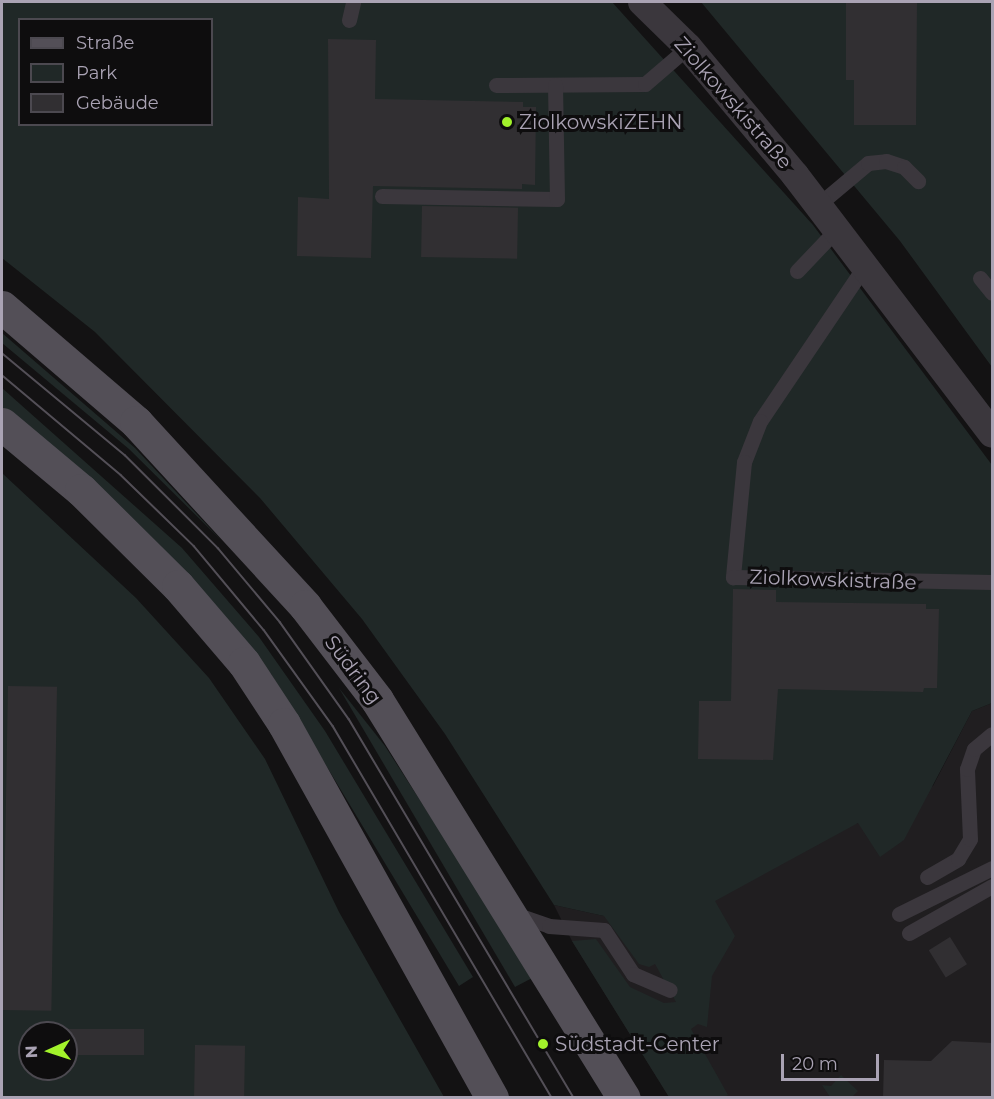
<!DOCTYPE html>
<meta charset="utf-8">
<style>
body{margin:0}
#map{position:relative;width:994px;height:1099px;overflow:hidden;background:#131213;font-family:Montserrat,sans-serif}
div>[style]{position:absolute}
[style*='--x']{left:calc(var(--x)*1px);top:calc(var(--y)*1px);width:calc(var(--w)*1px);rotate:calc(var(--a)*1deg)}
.built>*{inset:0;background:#201e20}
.green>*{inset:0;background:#202827}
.building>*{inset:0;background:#312f32;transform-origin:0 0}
.service>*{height:15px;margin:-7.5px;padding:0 7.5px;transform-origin:7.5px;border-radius:7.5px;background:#3b373d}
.minor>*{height:28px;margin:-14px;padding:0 14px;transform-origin:14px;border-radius:14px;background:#3b373d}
.primary>*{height:33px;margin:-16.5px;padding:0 16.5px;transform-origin:16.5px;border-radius:16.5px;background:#534f57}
.tram>*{height:1.5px;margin:-0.75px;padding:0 0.75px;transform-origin:0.75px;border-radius:0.75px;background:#534f57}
.dots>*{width:16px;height:16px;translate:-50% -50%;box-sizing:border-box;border:3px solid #0e0d0e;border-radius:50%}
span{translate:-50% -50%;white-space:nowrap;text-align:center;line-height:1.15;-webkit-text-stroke:6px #0e0d0e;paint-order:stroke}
.street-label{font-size:20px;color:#aaa3b4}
.poi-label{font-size:20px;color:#aaa3b4}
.left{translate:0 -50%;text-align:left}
.frame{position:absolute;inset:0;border:3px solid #aaa3b4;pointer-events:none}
.legend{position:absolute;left:18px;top:18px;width:195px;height:108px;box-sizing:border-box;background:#0e0d0e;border:2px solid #4c4950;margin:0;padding:8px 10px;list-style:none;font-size:18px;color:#aaa3b4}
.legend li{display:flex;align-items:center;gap:12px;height:30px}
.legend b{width:30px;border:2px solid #4c4950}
.north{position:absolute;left:18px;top:1021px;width:60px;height:60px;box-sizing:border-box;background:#0e0d0e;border:2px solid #4c4950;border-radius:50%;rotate:267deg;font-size:16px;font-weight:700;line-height:24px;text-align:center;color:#aaa3b4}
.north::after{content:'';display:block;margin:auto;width:21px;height:27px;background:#a2f22b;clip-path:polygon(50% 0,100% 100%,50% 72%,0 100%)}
.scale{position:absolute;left:781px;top:1054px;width:98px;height:27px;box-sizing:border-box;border:3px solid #aaa3b4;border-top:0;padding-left:8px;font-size:18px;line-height:21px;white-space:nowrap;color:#aaa3b4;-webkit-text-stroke:4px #0e0d0e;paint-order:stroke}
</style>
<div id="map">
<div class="built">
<i style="clip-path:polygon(992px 703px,992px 1097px,669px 1097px,572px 941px,554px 905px,604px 916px,858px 823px,933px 786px,972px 711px)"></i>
</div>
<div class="green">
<i style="clip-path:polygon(evenodd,2px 2px,612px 2px,813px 225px,992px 465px,992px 703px,972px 711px,904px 840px,880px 857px,858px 823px,715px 901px,735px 936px,712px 976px,707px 1027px,698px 1024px,691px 1029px,728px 1095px,725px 1097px,669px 1097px,572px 941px,596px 939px,630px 987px,664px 1003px,676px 1002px,655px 964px,649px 967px,639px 964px,604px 916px,554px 905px,445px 734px,362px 619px,260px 498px,95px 332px,2px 258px,2px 2px,20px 20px,212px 20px,212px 124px,20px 124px,20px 20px)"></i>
<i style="clip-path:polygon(701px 2px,992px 2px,992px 367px,900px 241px)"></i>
<i style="clip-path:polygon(2px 333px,135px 448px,221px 540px,129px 449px,2px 343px)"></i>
<i style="clip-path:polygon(2px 388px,182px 548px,259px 637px,325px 731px,473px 977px,459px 986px,271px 674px,2px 409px)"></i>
<i style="clip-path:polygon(evenodd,2px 473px,136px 598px,209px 678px,265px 759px,339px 912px,444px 1097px,2px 1097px,2px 473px,30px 1033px,66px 1033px,66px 1069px,30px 1069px,30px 1033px)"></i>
<i style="clip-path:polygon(339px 688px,385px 746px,534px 977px,515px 987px)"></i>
<i style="clip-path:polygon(841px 1075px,858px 1091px,852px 1097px,830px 1097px,822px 1085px,831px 1086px)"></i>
</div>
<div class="building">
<i style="clip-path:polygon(846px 2px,917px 2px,916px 125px,854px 125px,854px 80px,846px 80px)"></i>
<i style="clip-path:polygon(328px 39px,376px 40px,375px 99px,523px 102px,523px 107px,536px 107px,535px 185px,522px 184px,522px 189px,373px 186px,371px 258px,297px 256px,298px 197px,329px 199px)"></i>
<i style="left:422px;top:206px;width:96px;height:51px;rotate:1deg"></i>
<i style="clip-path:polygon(733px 589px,776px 590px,776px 602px,926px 604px,926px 609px,939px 609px,937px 688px,924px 688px,923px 692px,778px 689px,773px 760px,698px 759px,699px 701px,731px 701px)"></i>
<i style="left:8px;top:686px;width:49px;height:324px;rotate:1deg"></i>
<i style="left:950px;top:937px;width:32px;height:25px;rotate:58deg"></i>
<i style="left:66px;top:1029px;width:78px;height:26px"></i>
<i style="clip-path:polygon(952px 1041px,993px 1043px,993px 1098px,883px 1098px,884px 1060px,931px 1061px)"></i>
<i style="left:195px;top:1045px;width:50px;height:53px;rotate:1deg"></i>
</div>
<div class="service">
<i style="--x:349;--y:20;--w:18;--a:-77"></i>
<i style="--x:496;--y:85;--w:149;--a:-0.4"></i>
<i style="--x:645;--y:84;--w:57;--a:-40.7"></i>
<i style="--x:382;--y:196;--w:175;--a:1"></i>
<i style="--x:557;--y:199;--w:114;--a:-91"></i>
<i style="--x:818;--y:205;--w:65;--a:-40"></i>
<i style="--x:868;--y:163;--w:18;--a:-6"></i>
<i style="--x:886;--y:161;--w:19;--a:18"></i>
<i style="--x:904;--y:167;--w:20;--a:45"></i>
<i style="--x:866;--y:264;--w:189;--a:124"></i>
<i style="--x:760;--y:421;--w:44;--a:111.3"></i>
<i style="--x:744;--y:462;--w:116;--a:95.5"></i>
<i style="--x:733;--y:577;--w:259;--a:1.1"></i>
<i style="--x:797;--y:271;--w:59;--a:-46.4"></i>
<i style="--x:980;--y:278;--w:19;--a:51"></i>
<i style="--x:927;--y:877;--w:36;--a:-30"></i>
<i style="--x:958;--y:859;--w:23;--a:-59"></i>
<i style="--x:970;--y:839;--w:70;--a:-92.5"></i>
<i style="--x:967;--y:769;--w:21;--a:-71"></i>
<i style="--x:974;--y:749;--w:23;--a:-40"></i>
<i style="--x:515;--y:914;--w:36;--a:19"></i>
<i style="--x:549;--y:926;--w:55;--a:4.2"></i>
<i style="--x:604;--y:930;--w:53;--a:56.6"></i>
<i style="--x:633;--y:974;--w:40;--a:23.4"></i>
<i style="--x:899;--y:914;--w:104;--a:-26.3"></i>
<i style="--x:909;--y:933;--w:95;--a:-29.5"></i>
</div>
<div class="minor">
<i style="--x:642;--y:2;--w:64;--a:44.4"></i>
<i style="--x:688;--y:47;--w:167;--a:50.1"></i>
<i style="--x:795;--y:175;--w:325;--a:52.7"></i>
</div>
<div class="primary">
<i style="--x:2;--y:307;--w:177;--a:40.6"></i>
<i style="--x:136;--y:422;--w:250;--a:47.4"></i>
<i style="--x:305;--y:606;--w:118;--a:52.5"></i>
<i style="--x:377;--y:700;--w:468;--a:58.2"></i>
<i style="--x:2;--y:424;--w:103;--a:39.9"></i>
<i style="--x:81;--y:490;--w:136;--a:44.7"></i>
<i style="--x:178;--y:586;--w:101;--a:49.4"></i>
<i style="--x:244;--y:663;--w:73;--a:56.7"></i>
<i style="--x:284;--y:724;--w:428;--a:60.9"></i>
</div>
<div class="tram">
<i style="--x:2;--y:353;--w:160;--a:39.7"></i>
<i style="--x:125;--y:455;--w:132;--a:45"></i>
<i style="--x:218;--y:548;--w:97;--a:50"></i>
<i style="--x:280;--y:622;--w:119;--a:54.6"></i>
<i style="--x:349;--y:719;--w:441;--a:59.3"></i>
<i style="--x:2;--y:375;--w:155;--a:40"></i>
<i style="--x:121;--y:475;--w:102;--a:44.2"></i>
<i style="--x:194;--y:546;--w:109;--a:50.2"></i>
<i style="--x:264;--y:630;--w:118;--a:54.3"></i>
<i style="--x:333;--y:726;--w:432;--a:59.5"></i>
</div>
<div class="dots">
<i style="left:507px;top:122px;background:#a2f22b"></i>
<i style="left:543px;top:1044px;background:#a2f22b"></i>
</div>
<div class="street-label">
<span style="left:733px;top:103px;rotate:49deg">Ziolkowskistraße</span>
<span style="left:833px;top:580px;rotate:2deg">Ziolkowskistraße</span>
<span style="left:353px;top:670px;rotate:53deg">Südring</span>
</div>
<div class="poi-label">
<span class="left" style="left:519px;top:122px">ZiolkowskiZEHN</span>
<span class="left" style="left:555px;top:1044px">Südstadt-Center</span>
</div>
<div class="frame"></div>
<ul class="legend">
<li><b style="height:8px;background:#534f57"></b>Straße</li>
<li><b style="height:16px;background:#202827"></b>Park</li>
<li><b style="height:16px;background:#312f32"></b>Gebäude</li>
</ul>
<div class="north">N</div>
<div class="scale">20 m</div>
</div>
